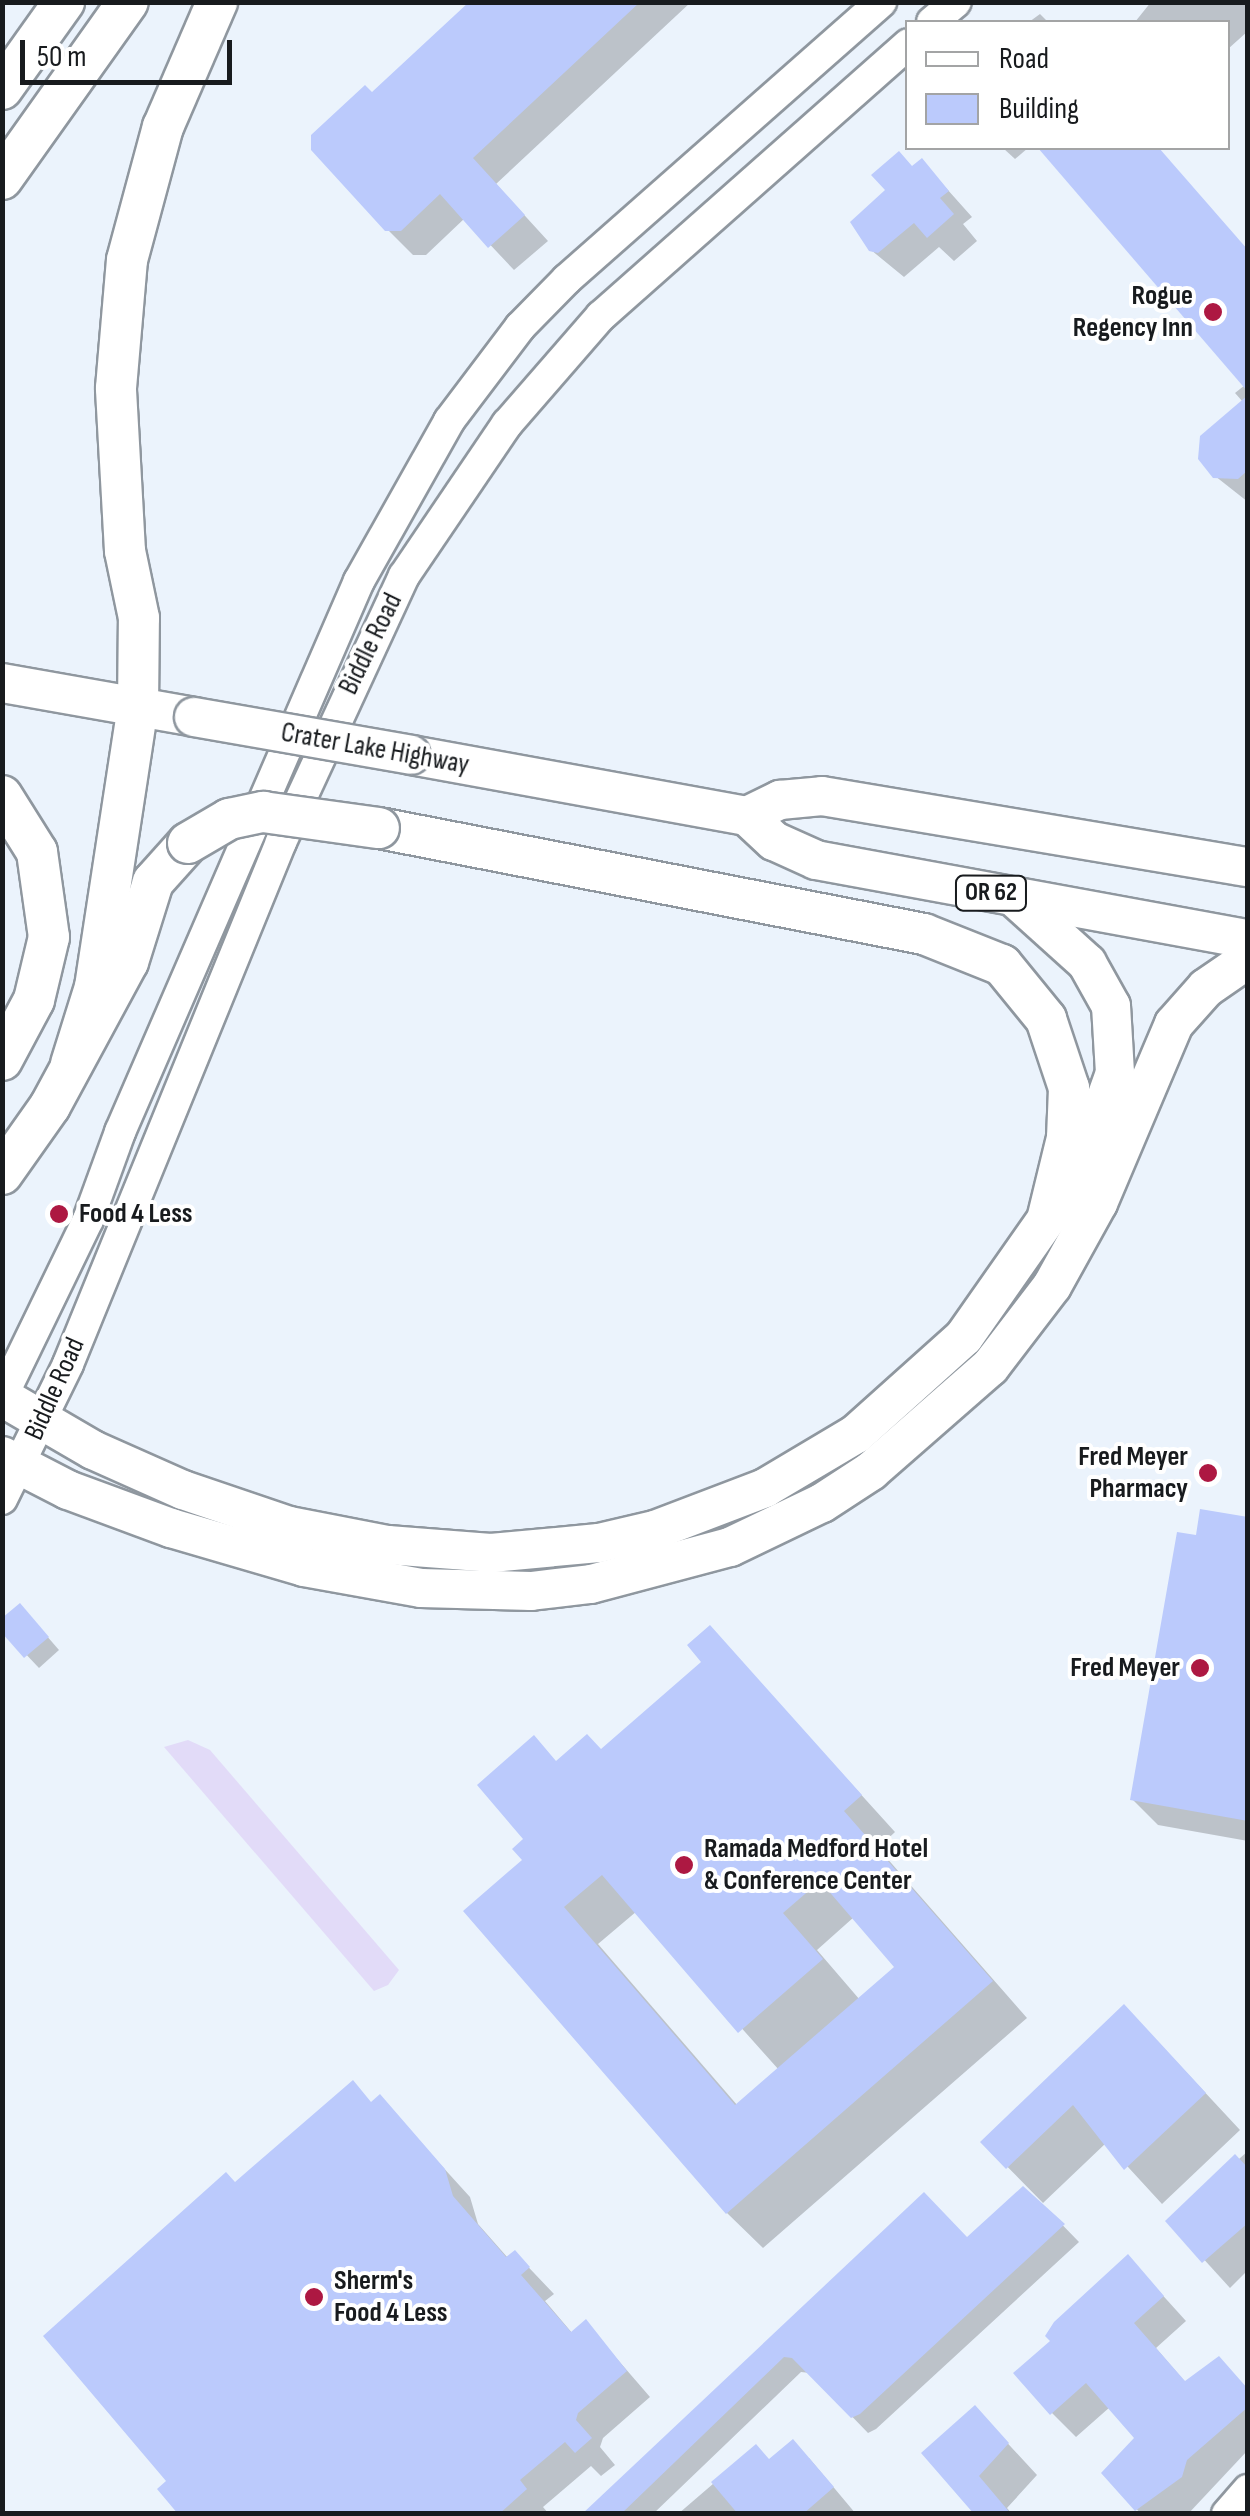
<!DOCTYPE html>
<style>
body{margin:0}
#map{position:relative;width:1250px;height:2516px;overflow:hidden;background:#ebf3fc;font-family:"Sofia Sans Condensed",sans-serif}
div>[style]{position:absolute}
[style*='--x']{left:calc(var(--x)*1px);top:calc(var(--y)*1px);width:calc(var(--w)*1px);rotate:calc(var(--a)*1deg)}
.green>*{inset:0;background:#e2dbf8}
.shadow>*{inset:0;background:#0003}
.building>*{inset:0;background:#bbcafc}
.roads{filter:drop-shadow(2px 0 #8f979f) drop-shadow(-2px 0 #8f979f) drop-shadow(0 2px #8f979f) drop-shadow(0 -2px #8f979f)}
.secondary>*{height:30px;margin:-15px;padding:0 15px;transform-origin:15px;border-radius:15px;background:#fff}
.trunk>*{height:38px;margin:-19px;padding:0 19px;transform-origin:19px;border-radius:19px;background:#fff}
.motorway>*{height:40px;margin:-20px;padding:0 20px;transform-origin:20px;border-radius:20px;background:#fff}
.bridges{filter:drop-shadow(2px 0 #8f979f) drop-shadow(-2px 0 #8f979f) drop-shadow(0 2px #8f979f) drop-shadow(0 -2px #8f979f)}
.trunk-bridge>*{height:38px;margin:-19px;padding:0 19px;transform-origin:19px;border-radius:19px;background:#fff}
.motorway-bridge>*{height:40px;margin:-20px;padding:0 20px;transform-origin:20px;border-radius:20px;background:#fff}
.dots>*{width:28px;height:28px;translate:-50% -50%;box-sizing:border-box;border:5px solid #fff;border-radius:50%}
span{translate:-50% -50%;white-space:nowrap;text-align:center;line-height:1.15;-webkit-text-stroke:8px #fff;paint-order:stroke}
.shield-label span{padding:2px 8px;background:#fff;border:2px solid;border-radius:8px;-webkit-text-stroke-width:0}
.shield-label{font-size:25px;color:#181b1e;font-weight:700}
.poi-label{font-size:28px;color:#181b1e;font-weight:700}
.right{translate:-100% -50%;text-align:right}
.left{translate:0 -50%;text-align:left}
.street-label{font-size:28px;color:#181b1e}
.frame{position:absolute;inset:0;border:5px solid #181b1e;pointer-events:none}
.legend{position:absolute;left:905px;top:20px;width:325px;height:130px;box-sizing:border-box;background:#fff;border:2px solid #a3a4a5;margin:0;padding:12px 18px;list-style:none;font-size:30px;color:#181b1e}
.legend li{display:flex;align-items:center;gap:20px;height:50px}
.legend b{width:50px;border:2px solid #a3a4a5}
.scale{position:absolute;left:20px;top:40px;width:212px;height:45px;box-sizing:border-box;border:5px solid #181b1e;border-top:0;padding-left:12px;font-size:30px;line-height:35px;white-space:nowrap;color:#181b1e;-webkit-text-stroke:8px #fff;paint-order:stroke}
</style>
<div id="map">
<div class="green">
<i style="clip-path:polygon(188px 1740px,210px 1750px,399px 1970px,388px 1985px,374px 1991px,164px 1747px)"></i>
</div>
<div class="shadow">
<i style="clip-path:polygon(473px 2px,691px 2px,496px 184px,548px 241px,514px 270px,465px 218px,426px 255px,413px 255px,387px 229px,372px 96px)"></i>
<i style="clip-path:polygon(1151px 2px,1248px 2px,1248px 31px,1228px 49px,1228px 22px,1135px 22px)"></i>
<i style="clip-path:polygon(1040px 14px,1048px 22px,1029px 22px)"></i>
<i style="clip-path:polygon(1003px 148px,1028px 148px,1015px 159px)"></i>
<i style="clip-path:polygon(1042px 148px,1158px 148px,1248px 251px,1248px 502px,1215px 476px,1243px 402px,1235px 393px,1245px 385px)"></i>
<i style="clip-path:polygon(922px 161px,972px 217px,963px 224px,977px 241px,954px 261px,939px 247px,904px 277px,871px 250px)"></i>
<i style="clip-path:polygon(1248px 1517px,1248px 1841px,1158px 1825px,1133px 1800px,1198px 1538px)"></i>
<i style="clip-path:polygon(32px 1619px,59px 1650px,39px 1668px,2px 1629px)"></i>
<i style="clip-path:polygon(evenodd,710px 1628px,895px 1832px,878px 1848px,1027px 2018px,763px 2248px,727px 2213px,525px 1860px,527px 1839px,558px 1763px,602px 1752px,705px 1662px,710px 1628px,637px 1911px,779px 2070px,738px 2106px,598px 1944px,637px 1911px,710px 1628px,854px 1917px,898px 1967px,860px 2000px,817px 1950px,854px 1917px)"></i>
<i style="clip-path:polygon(1159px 2043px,1240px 2130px,1162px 2204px,1106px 2143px,1043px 2203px,983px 2142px)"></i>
<i style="clip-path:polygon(380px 2098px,470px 2197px,478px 2224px,508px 2258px,515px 2253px,554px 2294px,545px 2301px,573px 2334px,586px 2323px,650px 2397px,603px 2438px,600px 2447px,615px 2465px,601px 2476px,591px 2466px,543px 2507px,549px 2514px,181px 2514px,170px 2481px,236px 2185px)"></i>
<i style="clip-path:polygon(1248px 2151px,1248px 2270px,1230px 2288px,1169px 2221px)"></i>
<i style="clip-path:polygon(924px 2196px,967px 2240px,1044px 2206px,1079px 2242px,876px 2429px,868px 2433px,810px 2373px,801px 2372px,653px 2514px,587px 2514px)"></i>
<i style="clip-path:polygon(1128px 2257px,1186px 2321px,1156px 2348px,1186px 2383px,1248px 2389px,1248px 2450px,1188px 2514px,1141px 2514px,1105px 2473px,1137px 2438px,1110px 2407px,1076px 2437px,1052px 2413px,1053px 2342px)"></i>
<i style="clip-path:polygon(975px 2408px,1037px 2475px,1007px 2508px,1012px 2514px,977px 2514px)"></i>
<i style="clip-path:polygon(756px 2447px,770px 2461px,809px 2458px,856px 2514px,678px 2514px)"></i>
</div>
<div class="building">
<i style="clip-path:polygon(469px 2px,640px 2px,473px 158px,525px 215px,488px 248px,440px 194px,401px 231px,385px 231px,311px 150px,311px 135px,365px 85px,372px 92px)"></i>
<i style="clip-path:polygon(1038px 148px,1159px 148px,1248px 250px,1248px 392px)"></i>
<i style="clip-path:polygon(899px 151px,912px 166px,922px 158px,949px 191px,940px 198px,954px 214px,927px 238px,914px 223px,878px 253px,869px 251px,850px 222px,885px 190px,871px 175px)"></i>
<i style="clip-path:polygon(1248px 395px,1248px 470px,1238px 479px,1213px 478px,1198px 459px,1200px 436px)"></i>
<i style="clip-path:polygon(1200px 1509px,1248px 1517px,1248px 1821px,1130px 1800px,1177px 1532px,1196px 1535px)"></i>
<i style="clip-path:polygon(20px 1603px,49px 1637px,24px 1658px,2px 1633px,2px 1618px)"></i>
<i style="clip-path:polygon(evenodd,710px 1625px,862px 1795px,844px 1811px,993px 1981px,726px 2214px,463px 1911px,522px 1860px,512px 1849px,523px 1839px,477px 1785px,534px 1735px,556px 1761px,587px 1734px,601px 1749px,701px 1662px,687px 1645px,710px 1625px,602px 1875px,738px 2033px,823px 1959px,783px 1913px,820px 1881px,894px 1967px,735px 2105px,564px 1907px,602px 1875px)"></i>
<i style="clip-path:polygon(1124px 2004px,1206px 2093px,1124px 2170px,1073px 2105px,1006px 2169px,980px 2142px)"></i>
<i style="clip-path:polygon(353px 2080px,371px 2102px,380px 2094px,445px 2169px,453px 2196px,506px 2257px,515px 2250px,530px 2267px,521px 2275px,571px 2332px,586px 2319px,627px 2371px,578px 2413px,576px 2420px,592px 2438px,575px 2453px,565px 2442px,520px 2480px,527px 2489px,499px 2514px,178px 2514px,157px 2489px,166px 2481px,43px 2336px,226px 2172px,235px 2182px)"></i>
<i style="clip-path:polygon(1235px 2154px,1248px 2168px,1248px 2223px,1202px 2263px,1165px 2221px)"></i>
<i style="clip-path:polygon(1023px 2186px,1065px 2224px,860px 2414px,851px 2418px,792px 2358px,784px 2357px,621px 2514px,582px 2514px,924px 2192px,967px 2237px)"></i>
<i style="clip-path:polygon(1128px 2254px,1164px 2296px,1134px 2323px,1185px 2381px,1219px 2356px,1248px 2389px,1248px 2407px,1187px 2460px,1182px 2477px,1135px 2511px,1101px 2473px,1134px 2438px,1086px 2383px,1050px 2415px,1013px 2373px,1050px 2341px,1045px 2336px,1054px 2322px)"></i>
<i style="clip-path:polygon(975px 2405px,1009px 2443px,979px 2476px,1011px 2514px,974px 2514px,921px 2453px)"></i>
<i style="clip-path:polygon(793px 2439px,834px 2487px,803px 2514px,738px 2514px,711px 2482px,756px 2444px,769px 2459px)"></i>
</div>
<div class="roads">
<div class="secondary">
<i style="--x:932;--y:22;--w:31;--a:-40"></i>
<i style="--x:2;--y:1397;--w:197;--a:-64.1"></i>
<i style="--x:88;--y:1220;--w:94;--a:-70"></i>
<i style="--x:120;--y:1132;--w:601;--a:-66.55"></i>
<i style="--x:359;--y:581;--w:184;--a:-60.6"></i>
<i style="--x:449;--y:421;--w:118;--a:-52.9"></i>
<i style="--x:520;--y:327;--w:67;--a:-45.6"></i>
<i style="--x:567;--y:279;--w:419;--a:-41.4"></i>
<i style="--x:2;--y:1499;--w:150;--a:-63.9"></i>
<i style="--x:68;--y:1364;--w:564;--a:-67.8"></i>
<i style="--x:281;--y:842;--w:293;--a:-65.2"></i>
<i style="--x:404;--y:576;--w:184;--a:-55.9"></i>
<i style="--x:507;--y:424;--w:143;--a:-49"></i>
<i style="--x:601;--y:316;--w:410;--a:-41.5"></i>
<i style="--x:1227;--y:2514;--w:32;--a:-49"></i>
</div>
<div class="trunk">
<i style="--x:2;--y:683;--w:195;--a:10"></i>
<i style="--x:411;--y:755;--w:341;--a:10.3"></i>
<i style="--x:747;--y:816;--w:37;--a:43"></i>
<i style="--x:774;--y:841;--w:46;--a:24.3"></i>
<i style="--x:816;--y:860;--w:439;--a:10.4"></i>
<i style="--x:747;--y:816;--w:37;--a:-26"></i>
<i style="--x:780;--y:800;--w:42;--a:-5.4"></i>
<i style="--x:822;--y:796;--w:432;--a:9.5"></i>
<i style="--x:2;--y:1397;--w:105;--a:30.2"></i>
<i style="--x:93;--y:1450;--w:98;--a:24"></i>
<i style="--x:183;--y:1490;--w:112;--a:18.8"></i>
<i style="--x:289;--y:1526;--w:101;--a:10.9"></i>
<i style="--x:388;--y:1545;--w:103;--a:4.4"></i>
<i style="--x:491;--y:1553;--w:108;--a:-5.3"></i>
<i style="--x:599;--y:1543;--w:57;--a:-13.1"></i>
<i style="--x:655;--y:1530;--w:118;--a:-20.9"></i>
<i style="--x:765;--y:1488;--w:106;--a:-30.7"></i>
<i style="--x:856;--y:1434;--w:145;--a:-41.9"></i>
<i style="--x:964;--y:1337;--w:187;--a:-55"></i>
<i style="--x:1071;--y:1184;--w:48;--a:-65.6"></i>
<i style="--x:1091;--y:1140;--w:71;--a:-70.3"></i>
<i style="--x:1115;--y:1073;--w:67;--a:-93.4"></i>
<i style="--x:1111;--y:1006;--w:49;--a:-119.2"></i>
<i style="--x:1087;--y:963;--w:98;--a:-137.9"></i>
<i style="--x:2;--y:1456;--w:74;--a:27.3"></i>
<i style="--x:68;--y:1490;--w:110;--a:20.3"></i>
<i style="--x:171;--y:1528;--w:139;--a:16.3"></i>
<i style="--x:304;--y:1567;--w:119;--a:10.2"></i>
<i style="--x:421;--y:1588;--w:110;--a:1.6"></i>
<i style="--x:531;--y:1591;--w:60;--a:-6.7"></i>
<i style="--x:591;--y:1584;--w:144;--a:-14.9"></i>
<i style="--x:730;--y:1547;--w:102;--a:-25.6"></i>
<i style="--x:822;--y:1503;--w:59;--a:-33.1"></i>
<i style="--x:871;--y:1471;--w:158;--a:-41.2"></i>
<i style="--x:990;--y:1367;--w:102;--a:-52.6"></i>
<i style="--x:1052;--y:1286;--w:95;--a:-61"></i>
<i style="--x:1098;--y:1203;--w:194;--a:-67"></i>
<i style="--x:1174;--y:1024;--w:48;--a:-48.4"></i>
<i style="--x:1206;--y:988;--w:51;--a:-34.6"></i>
</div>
<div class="motorway">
<i style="--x:2;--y:89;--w:107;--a:-54.5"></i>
<i style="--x:2;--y:179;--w:217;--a:-54.6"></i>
<i style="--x:2;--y:796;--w:66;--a:58"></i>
<i style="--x:37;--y:852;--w:86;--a:82"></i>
<i style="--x:49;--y:937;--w:65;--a:103.4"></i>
<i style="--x:34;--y:1000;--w:68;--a:118.1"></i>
<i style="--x:379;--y:828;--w:555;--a:11.01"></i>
<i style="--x:924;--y:934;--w:84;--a:21.7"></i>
<i style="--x:1002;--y:965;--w:70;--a:50.8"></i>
<i style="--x:1046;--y:1019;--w:73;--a:71.6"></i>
<i style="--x:1069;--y:1088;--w:50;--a:92.3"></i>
<i style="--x:1067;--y:1138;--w:80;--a:103.7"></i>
<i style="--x:71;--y:1064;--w:81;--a:-72.7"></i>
<i style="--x:95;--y:987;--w:283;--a:-81.3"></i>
<i style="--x:138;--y:707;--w:89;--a:-89.4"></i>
<i style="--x:139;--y:618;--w:68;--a:-101.8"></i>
<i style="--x:125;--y:551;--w:163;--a:-93.2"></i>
<i style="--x:116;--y:388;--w:128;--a:-85.1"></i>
<i style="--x:127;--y:260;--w:138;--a:-74.9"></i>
<i style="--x:163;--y:127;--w:136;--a:-66.6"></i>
<i style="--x:2;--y:1174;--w:83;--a:-54.8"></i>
<i style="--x:50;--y:1106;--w:164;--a:-61.6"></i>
<i style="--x:128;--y:962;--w:84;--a:-72.6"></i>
<i style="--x:153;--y:882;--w:52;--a:-48.1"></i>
</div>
</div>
<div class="bridges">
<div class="trunk-bridge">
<i style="--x:194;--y:717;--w:220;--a:9.9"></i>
</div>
<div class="motorway-bridge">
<i style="--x:188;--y:843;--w:48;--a:-30.3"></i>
<i style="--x:229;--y:819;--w:35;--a:-12"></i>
<i style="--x:263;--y:812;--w:117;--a:7.9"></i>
</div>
</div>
<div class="dots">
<i style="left:1213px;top:312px;background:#ad1842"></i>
<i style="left:59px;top:1214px;background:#ad1842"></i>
<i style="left:1208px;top:1473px;background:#ad1842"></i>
<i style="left:1200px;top:1668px;background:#ad1842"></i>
<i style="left:684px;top:1865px;background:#ad1842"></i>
<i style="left:314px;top:2297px;background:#ad1842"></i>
</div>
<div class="shield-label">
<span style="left:991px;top:893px">OR 62</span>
</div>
<div class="poi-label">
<span class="right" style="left:1193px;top:312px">Rogue<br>Regency Inn</span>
<span class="left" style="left:79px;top:1214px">Food 4 Less</span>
<span class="right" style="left:1188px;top:1473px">Fred Meyer<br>Pharmacy</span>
<span class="right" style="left:1180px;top:1668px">Fred Meyer</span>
<span class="left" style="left:704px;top:1865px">Ramada Medford Hotel<br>&amp; Conference Center</span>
<span class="left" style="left:334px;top:2297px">Sherm's<br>Food 4 Less</span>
</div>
<div class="street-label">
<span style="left:371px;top:644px;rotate:-64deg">Biddle Road</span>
<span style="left:375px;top:749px;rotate:10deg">Crater Lake Highway</span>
<span style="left:55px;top:1389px;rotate:-66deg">Biddle Road</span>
</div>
<div class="frame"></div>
<ul class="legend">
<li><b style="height:12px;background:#fff"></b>Road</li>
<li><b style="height:28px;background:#bbcafc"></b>Building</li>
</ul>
<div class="scale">50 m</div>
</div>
